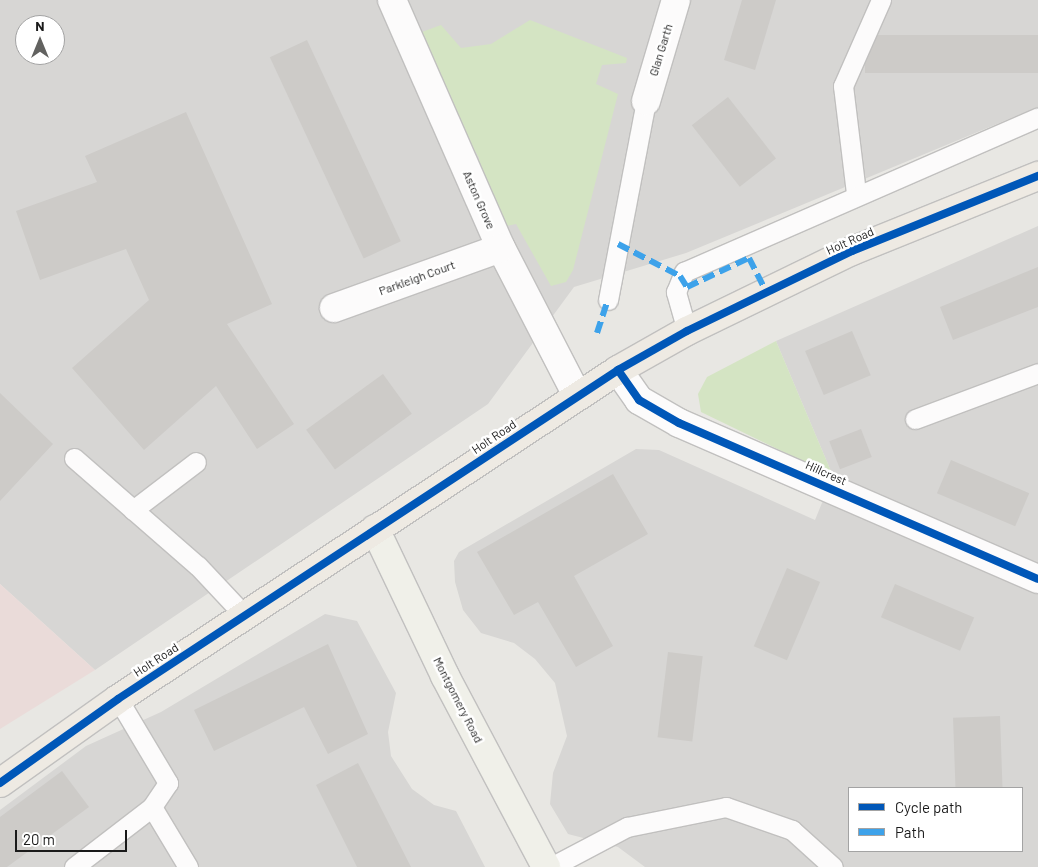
<!DOCTYPE html>
<style>
body{margin:0}
#map{position:relative;width:1038px;height:867px;overflow:hidden;background:#e8e7e3;font-family:Barlow,sans-serif}
div>[style]{position:absolute}
[style*='--x']{left:calc(var(--x)*1px);top:calc(var(--y)*1px);width:calc(var(--w)*1px);rotate:calc(var(--a)*1deg)}
.residential>*{inset:0;background:#d7d6d4}
.commercial>*{inset:0;background:#eadbd9}
.grass>*{inset:0;background:#d4e4c3}
.building>*{inset:0;background:#cdcbc8;transform-origin:0 0}
.roads{filter:drop-shadow(1px 0 #c1c0bf) drop-shadow(-1px 0 #c1c0bf) drop-shadow(0 1px #c1c0bf) drop-shadow(0 -1px #c1c0bf)}
.lane>*{height:19px;margin:-9.5px;padding:0 9.5px;transform-origin:9.5px;border-radius:9.5px;background:#fcfbfb}
.street>*{height:28px;margin:-14px;padding:0 14px;transform-origin:14px;border-radius:14px;background:#fcfbfb}
.secondary>*{height:28px;margin:-14px;padding:0 14px;transform-origin:14px;border-radius:14px;background:#f0f0e9}
.primary>*{height:28px;margin:-14px;padding:0 14px;transform-origin:14px;border-radius:14px;background:#eeeae3}
.quiet>*{height:6px;margin-top:-3px;transform-origin:0;background:repeating-linear-gradient(90deg,#3da2ea 0 12px,transparent 0 18px)}
.cycleway>*{height:8px;margin:-4px;padding:0 4px;transform-origin:4px;border-radius:4px;background:#0057b8}
span{translate:-50% -50%;white-space:nowrap;text-align:center;line-height:1.15;-webkit-text-stroke:5px #fff;paint-order:stroke}
.street-label{font-size:12px;color:#1a1a1a}
.legend{position:absolute;left:848px;top:787px;width:175px;height:65px;box-sizing:border-box;background:#fff;border:1px solid #a3a3a3;margin:0;padding:6px 9px;list-style:none;font-size:15px;color:#1a1a1a}
.legend li{display:flex;align-items:center;gap:10px;height:25px}
.legend b{width:25px;border:1px solid #a3a3a3}
.north{position:absolute;left:15px;top:15px;width:50px;height:50px;box-sizing:border-box;background:#fff;border:1px solid #a3a3a3;border-radius:50%;rotate:0deg;font-size:14px;font-weight:700;line-height:20px;text-align:center;color:#1a1a1a}
.north::after{content:'';display:block;margin:auto;width:18px;height:22px;background:#626260;clip-path:polygon(50% 0,100% 100%,50% 72%,0 100%)}
.scale{position:absolute;left:15px;top:830px;width:112px;height:22px;box-sizing:border-box;border:2px solid #1a1a1a;border-top:0;padding-left:6px;font-size:15px;line-height:18px;white-space:nowrap;color:#1a1a1a;-webkit-text-stroke:4px #fff;paint-order:stroke}
</style>
<div id="map">
<div class="residential">
<i style="clip-path:polygon(evenodd,0 0,1038px 0,1038px 107px,686px 253px,574px 287px,488px 404px,95px 670px,0 584px,0 0,25px 25px,55px 25px,55px 55px,25px 55px,25px 25px)"></i>
<i style="clip-path:polygon(evenodd,1038px 226px,1038px 867px,645px 867px,618px 847px,568px 834px,550px 804px,553px 773px,567px 736px,555px 683px,535px 659px,514px 643px,481px 633px,463px 610px,455px 582px,454px 561px,459px 552px,636px 449px,659px 450px,815px 520px,833px 476px,776px 341px,1038px 226px,849px 788px,1022px 788px,1022px 851px,849px 851px,849px 788px)"></i>
<i style="clip-path:polygon(325px 614px,357px 621px,396px 693px,388px 732px,391px 756px,412px 789px,434px 805px,456px 811px,485px 867px,0 867px,0 810px,86px 746px,161px 712px)"></i>
</div>
<div class="commercial">
<i style="clip-path:polygon(0 584px,95px 670px,0 729px)"></i>
</div>
<div class="grass">
<i style="clip-path:polygon(530px 20px,627px 58px,626px 63px,602px 65px,596px 84px,618px 94px,573px 270px,566px 282px,551px 286px,516px 224px,492px 229px,479px 210px,479px 158px,411px 36px,441px 25px,461px 48px,491px 44px)"></i>
<i style="clip-path:polygon(776px 341px,833px 476px,701px 412px,698px 394px,707px 377px)"></i>
</div>
<div class="building">
<i style="clip-path:polygon(742px 0,776px 0,755px 70px,724px 60px)"></i>
<i style="left:1038px;top:35px;width:38px;height:173px;rotate:90deg"></i>
<i style="left:307px;top:40px;width:222px;height:41px;rotate:65deg"></i>
<i style="left:728px;top:97px;width:78px;height:46px;rotate:52deg"></i>
<i style="clip-path:polygon(186px 112px,272px 304px,227px 324px,294px 424px,257px 449px,216px 386px,144px 450px,72px 368px,149px 300px,126px 249px,40px 280px,16px 211px,97px 182px,85px 156px)"></i>
<i style="clip-path:polygon(1038px 267px,1038px 307px,953px 340px,940px 307px)"></i>
<i style="left:852px;top:331px;width:48px;height:51px;rotate:67deg"></i>
<i style="left:383px;top:374px;width:49px;height:95px;rotate:54deg"></i>
<i style="clip-path:polygon(0 393px,53px 444px,0 501px)"></i>
<i style="left:861px;top:429px;width:30px;height:34px;rotate:69deg"></i>
<i style="left:951px;top:460px;width:85px;height:36px;rotate:23deg"></i>
<i style="clip-path:polygon(613px 474px,648px 534px,574px 576px,613px 646px,576px 667px,538px 602px,514px 615px,477px 552px)"></i>
<i style="left:787px;top:568px;width:36px;height:85px;rotate:23deg"></i>
<i style="left:895px;top:584px;width:86px;height:36px;rotate:23deg"></i>
<i style="clip-path:polygon(328px 644px,368px 734px,328px 754px,304px 707px,214px 751px,194px 710px)"></i>
<i style="left:668px;top:652px;width:35px;height:86px;rotate:7deg"></i>
<i style="left:1000px;top:716px;width:72px;height:47px;rotate:88deg"></i>
<i style="clip-path:polygon(358px 763px,411px 867px,357px 867px,316px 785px)"></i>
<i style="clip-path:polygon(62px 771px,89px 807px,7px 867px,0 867px,0 817px)"></i>
</div>
<div class="roads">
<div class="lane">
<i style="--x:856;--y:193;--w:108;--a:-96.9"></i>
<i style="--x:843;--y:86;--w:94;--a:-66.2"></i>
<i style="--x:608;--y:300;--w:203;--a:-79.2"></i>
<i style="--x:687;--y:331;--w:41;--a:-105.8"></i>
<i style="--x:676;--y:292;--w:22;--a:-68"></i>
<i style="--x:684;--y:272;--w:386;--a:-23.6"></i>
<i style="--x:915;--y:419;--w:131;--a:-20.5"></i>
<i style="--x:74;--y:458;--w:164;--a:41.1"></i>
<i style="--x:198;--y:566;--w:69;--a:46.8"></i>
<i style="--x:133;--y:510;--w:79;--a:-37.3"></i>
<i style="--x:118;--y:699;--w:98;--a:59.2"></i>
<i style="--x:168;--y:783;--w:29;--a:124"></i>
<i style="--x:152;--y:807;--w:70;--a:59"></i>
<i style="--x:74;--y:867;--w:98;--a:-37.6"></i>
<i style="--x:551;--y:867;--w:86;--a:-27.8"></i>
<i style="--x:627;--y:827;--w:101;--a:-11.4"></i>
<i style="--x:726;--y:807;--w:70;--a:19.2"></i>
<i style="--x:792;--y:830;--w:55;--a:42.1"></i>
</div>
<div class="street">
<i style="--x:392;--y:0;--w:271;--a:66.3"></i>
<i style="--x:501;--y:248;--w:165;--a:62.7"></i>
<i style="--x:646;--y:101;--w:105;--a:-73.5"></i>
<i style="--x:334;--y:308;--w:177;--a:-19.8"></i>
<i style="--x:618;--y:370;--w:37;--a:55"></i>
<i style="--x:639;--y:400;--w:46;--a:29.9"></i>
<i style="--x:679;--y:423;--w:391;--a:23.5"></i>
</div>
<div class="secondary">
<i style="--x:375;--y:529;--w:163;--a:64.5"></i>
<i style="--x:445;--y:676;--w:216;--a:62.1"></i>
</div>
<div class="primary">
<i style="--x:0;--y:783;--w:145;--a:-35.4"></i>
<i style="--x:118;--y:699;--w:599;--a:-33.34"></i>
<i style="--x:618;--y:370;--w:79;--a:-29.5"></i>
<i style="--x:687;--y:331;--w:183;--a:-25.9"></i>
<i style="--x:852;--y:251;--w:201;--a:-22"></i>
</div>
</div>
<div class="quiet">
<i style="--x:618;--y:244;--w:70;--a:27.3"></i>
<i style="--x:680;--y:276;--w:13;--a:58"></i>
<i style="--x:687;--y:287;--w:68;--a:-25.1"></i>
<i style="--x:749;--y:258;--w:38;--a:63"></i>
<i style="--x:597;--y:333;--w:35;--a:-72"></i>
</div>
<div class="cycleway">
<i style="--x:618;--y:370;--w:37;--a:55"></i>
<i style="--x:639;--y:400;--w:46;--a:29.9"></i>
<i style="--x:679;--y:423;--w:391;--a:23.5"></i>
<i style="--x:0;--y:783;--w:145;--a:-35.4"></i>
<i style="--x:118;--y:699;--w:599;--a:-33.34"></i>
<i style="--x:618;--y:370;--w:79;--a:-29.5"></i>
<i style="--x:687;--y:331;--w:183;--a:-25.9"></i>
<i style="--x:852;--y:251;--w:201;--a:-22"></i>
</div>
<div class="street-label">
<span style="left:661px;top:50px;rotate:-73deg">Glan Garth</span>
<span style="left:479px;top:200px;rotate:66deg">Aston Grove</span>
<span style="left:850px;top:241px;rotate:-24deg">Holt Road</span>
<span style="left:417px;top:278px;rotate:-20deg">Parkleigh Court</span>
<span style="left:494px;top:437px;rotate:-34deg">Holt Road</span>
<span style="left:826px;top:473px;rotate:24deg">Hillcrest</span>
<span style="left:156px;top:660px;rotate:-33deg">Holt Road</span>
<span style="left:458px;top:700px;rotate:63deg">Montgomery Road</span>
</div>
<ul class="legend">
<li><b style="height:6px;background:#0057b8"></b>Cycle path</li>
<li><b style="height:6px;background:#3da2ea"></b>Path</li>
</ul>
<div class="north">N</div>
<div class="scale">20 m</div>
</div>
